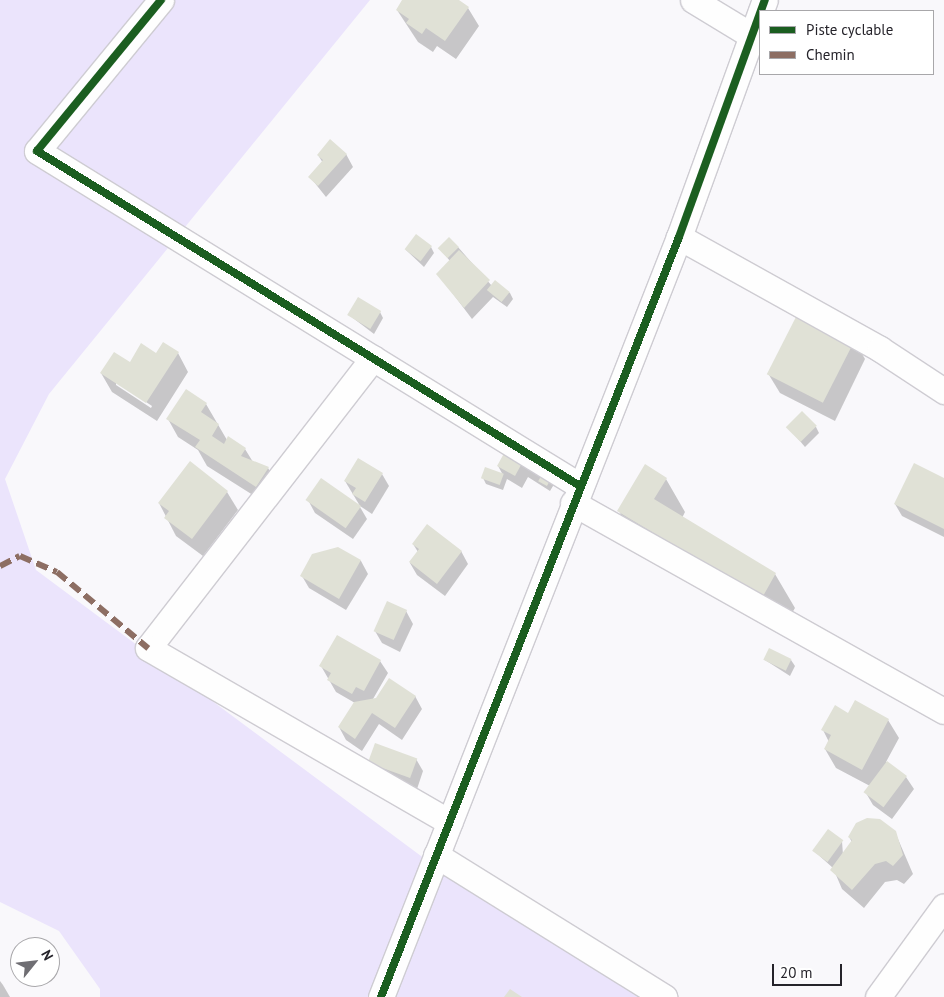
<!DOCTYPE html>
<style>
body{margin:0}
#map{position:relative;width:944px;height:997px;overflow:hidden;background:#f9f8fb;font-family:"PT Sans",sans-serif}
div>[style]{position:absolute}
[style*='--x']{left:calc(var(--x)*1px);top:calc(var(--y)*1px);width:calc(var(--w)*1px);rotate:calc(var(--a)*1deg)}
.green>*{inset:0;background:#ebe4fc}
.shadow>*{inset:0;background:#0003}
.building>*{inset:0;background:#e0e1d6;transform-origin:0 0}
.roads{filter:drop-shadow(1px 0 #ceccd2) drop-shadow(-1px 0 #ceccd2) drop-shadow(0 1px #ceccd2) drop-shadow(0 -1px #ceccd2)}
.minor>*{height:25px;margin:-12.5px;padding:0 12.5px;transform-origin:12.5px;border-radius:12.5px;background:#fefefe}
.quiet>*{height:6px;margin-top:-3px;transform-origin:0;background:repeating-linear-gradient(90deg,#8d6e63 0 12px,transparent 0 18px)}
.cycleway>*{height:8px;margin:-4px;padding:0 4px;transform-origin:4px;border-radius:4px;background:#1b5e20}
span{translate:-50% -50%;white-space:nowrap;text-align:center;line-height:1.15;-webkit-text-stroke:5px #fff;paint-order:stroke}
.legend{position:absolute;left:759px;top:10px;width:175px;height:65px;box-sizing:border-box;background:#fff;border:1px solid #a8a7aa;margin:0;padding:6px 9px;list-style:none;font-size:15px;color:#25232a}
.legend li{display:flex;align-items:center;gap:10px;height:25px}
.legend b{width:25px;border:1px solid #a8a7aa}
.north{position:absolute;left:10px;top:937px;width:50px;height:50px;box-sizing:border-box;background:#fff;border:1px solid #a8a7aa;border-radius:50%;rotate:61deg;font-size:14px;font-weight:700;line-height:20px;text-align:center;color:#25232a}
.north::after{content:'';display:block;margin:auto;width:18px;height:22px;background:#6f6e73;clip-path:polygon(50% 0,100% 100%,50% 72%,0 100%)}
.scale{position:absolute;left:772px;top:964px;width:70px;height:22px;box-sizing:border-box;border:2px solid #25232a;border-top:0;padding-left:6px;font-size:15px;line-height:18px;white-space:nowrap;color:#25232a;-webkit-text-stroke:4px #fff;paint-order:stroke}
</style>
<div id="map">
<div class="green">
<i style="clip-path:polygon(0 0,370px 0,49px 394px,5px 479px,36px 570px,421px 856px,638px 997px,100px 997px,100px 989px,59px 931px,0 902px)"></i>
</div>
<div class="shadow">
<i style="clip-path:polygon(404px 0,457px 0,468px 8px,479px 26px,456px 59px,437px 46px,433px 52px,418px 42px,397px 10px)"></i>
<i style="clip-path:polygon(346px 154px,353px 167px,326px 197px,310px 177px,323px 163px,318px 155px)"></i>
<i style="clip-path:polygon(431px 247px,434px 253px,424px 267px,406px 250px)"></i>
<i style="clip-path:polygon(458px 247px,492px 286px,495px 282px,510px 293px,513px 299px,507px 307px,493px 297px,472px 319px,438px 274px,450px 261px,440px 249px)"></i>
<i style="clip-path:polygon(380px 312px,383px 318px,374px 334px,349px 315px)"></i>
<i style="clip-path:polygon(854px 340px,865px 359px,835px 421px,780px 393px,769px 375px)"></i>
<i style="clip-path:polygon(evenodd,178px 353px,188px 372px,157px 421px,112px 392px,101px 373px,156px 355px,178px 353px,116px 382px,152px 406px,151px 408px,116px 385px,116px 382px)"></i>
<i style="clip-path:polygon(206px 404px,227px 440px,245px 449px,253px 462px,268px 468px,279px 486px,267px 504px,207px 466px,198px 450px,178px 437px,168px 419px)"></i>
<i style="clip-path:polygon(788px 427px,816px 427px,819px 433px,805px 447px)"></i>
<i style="clip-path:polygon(514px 439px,556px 481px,550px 491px,528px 477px,522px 488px,507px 479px,503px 490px,486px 484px,483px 478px,503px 475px,498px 466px)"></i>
<i style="clip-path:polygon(382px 474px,389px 486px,372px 514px,360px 506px,345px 481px)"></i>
<i style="clip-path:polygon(666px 479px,685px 512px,682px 518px,775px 574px,795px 608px,781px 631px,638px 545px,619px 511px)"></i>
<i style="clip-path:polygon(944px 480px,944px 537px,902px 516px,895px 504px)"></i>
<i style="clip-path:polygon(227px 492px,238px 510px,203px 556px,176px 536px,159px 503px)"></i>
<i style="clip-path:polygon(308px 500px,360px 507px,367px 519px,353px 539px,315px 513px)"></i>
<i style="clip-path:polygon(413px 544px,461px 551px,468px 564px,445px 596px,417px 575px,410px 563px,418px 552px)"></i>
<i style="clip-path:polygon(338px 548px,361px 561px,368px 574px,346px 610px,309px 588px,302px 576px)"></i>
<i style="clip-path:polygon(406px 611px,413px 624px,400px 652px,382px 643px,375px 631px)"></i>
<i style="clip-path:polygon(765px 660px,791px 660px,795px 666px,790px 676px)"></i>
<i style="clip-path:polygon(380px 661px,388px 673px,373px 699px,415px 696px,422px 709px,402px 740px,379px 724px,362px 751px,346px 740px,339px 727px,355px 703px,336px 692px,321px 666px)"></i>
<i style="clip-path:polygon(849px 714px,888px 720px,899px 738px,886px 762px,906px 777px,914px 789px,892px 819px,873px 805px,866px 793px,870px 786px,836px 768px,825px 749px,829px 742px,823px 730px)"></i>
<i style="clip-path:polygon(416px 759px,423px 771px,417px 789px,369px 763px)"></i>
<i style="clip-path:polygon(895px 832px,913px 874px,904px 884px,897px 880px,885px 882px,864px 908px,842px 889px,833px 868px,814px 851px,842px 841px,843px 855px,852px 842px,849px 837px)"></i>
<i style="clip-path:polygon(0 981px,3px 985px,10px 997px,0 997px)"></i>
</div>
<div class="building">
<i style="clip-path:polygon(402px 0,459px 0,469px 7px,445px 41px,426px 28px,422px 34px,406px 23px,409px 19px,396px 10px)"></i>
<i style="clip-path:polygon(330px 139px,347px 154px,318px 186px,308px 177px,323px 160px,317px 155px)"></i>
<i style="left:416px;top:234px;width:20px;height:19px;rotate:37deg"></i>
<i style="left:449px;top:237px;width:14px;height:16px;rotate:45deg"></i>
<i style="clip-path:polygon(459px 250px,490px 280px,464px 308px,436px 274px)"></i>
<i style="left:495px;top:280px;width:19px;height:13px;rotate:39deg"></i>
<i style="left:358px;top:297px;width:27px;height:21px;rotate:31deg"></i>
<i style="left:799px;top:311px;width:63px;height:71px;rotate:27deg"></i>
<i style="clip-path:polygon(163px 342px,179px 352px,146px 403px,100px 373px,114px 352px,130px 362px,141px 343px,156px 353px)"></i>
<i style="clip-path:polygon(186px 389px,207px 403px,201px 412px,219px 424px,212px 436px,224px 444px,228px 436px,246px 448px,241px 456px,269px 467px,256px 487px,195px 447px,200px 440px,166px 419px)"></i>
<i style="left:802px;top:411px;width:21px;height:23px;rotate:45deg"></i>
<i style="clip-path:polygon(513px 437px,545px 455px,535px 473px,521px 465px,515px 476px,497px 466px)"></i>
<i style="clip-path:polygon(358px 458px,383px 473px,365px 502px,352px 494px,356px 488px,344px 481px)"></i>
<i style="clip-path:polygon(190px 461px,228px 491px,192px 539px,164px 518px,169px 511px,158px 503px)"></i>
<i style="clip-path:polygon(914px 463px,944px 478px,944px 529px,894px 504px)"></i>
<i style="clip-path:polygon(645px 464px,667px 478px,654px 499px,776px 573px,762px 598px,617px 511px)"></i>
<i style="left:485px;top:467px;width:20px;height:12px;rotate:20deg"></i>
<i style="left:545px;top:469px;width:10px;height:14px;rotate:29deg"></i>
<i style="left:321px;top:478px;width:49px;height:27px;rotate:35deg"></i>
<i style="clip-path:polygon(427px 524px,462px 551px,437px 584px,409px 562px,419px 549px,412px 544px)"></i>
<i style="clip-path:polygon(338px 547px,361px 560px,339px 599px,300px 576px,312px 554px)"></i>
<i style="left:387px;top:601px;width:22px;height:33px;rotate:24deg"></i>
<i style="clip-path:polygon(337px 635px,381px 660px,364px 691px,356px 687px,352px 694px,327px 680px,331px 673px,319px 666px)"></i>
<i style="left:769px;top:648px;width:25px;height:13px;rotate:26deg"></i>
<i style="clip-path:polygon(389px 678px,416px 696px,395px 728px,372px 713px,355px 739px,338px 727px,354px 702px,376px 698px)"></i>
<i style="clip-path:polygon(855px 700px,889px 719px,862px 770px,824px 749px,831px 735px,821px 730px,835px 705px,848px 713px)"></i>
<i style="left:375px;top:743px;width:45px;height:21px;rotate:20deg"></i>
<i style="left:887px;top:761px;width:25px;height:39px;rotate:37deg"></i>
<i style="clip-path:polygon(867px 818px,880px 819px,896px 831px,903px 855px,893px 866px,886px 861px,875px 864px,852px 890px,830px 870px,852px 840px,848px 837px,856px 823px)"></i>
<i style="left:828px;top:829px;width:19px;height:27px;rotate:36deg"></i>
<i style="clip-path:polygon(510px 989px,522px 997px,504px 997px)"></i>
</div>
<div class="roads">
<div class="minor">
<i style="--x:161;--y:0;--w:195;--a:129.4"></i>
<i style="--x:37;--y:151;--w:638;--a:31.67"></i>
<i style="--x:693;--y:0;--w:66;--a:31.3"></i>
<i style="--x:679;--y:237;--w:230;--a:29.1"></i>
<i style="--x:880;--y:349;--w:77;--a:33.3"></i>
<i style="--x:373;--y:358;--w:367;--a:127.8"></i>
<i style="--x:148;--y:648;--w:348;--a:30"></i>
<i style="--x:573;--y:503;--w:425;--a:29.3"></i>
<i style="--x:436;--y:855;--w:269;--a:31.9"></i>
<i style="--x:381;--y:997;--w:816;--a:-68.59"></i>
<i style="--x:679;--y:237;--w:252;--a:-70.1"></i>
<i style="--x:878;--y:997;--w:112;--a:-54"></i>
</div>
</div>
<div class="quiet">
<i style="--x:0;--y:566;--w:22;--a:-27"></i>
<i style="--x:20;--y:556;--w:40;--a:23.4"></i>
<i style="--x:57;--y:572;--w:119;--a:39.9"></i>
</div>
<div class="cycleway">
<i style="--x:161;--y:0;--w:195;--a:129.4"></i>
<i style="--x:37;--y:151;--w:638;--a:31.67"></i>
<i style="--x:381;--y:997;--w:816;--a:-68.59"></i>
<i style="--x:679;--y:237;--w:252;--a:-70.1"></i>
</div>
<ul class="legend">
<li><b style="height:6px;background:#1b5e20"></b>Piste cyclable</li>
<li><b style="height:6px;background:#8d6e63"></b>Chemin</li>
</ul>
<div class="north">N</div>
<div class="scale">20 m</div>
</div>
